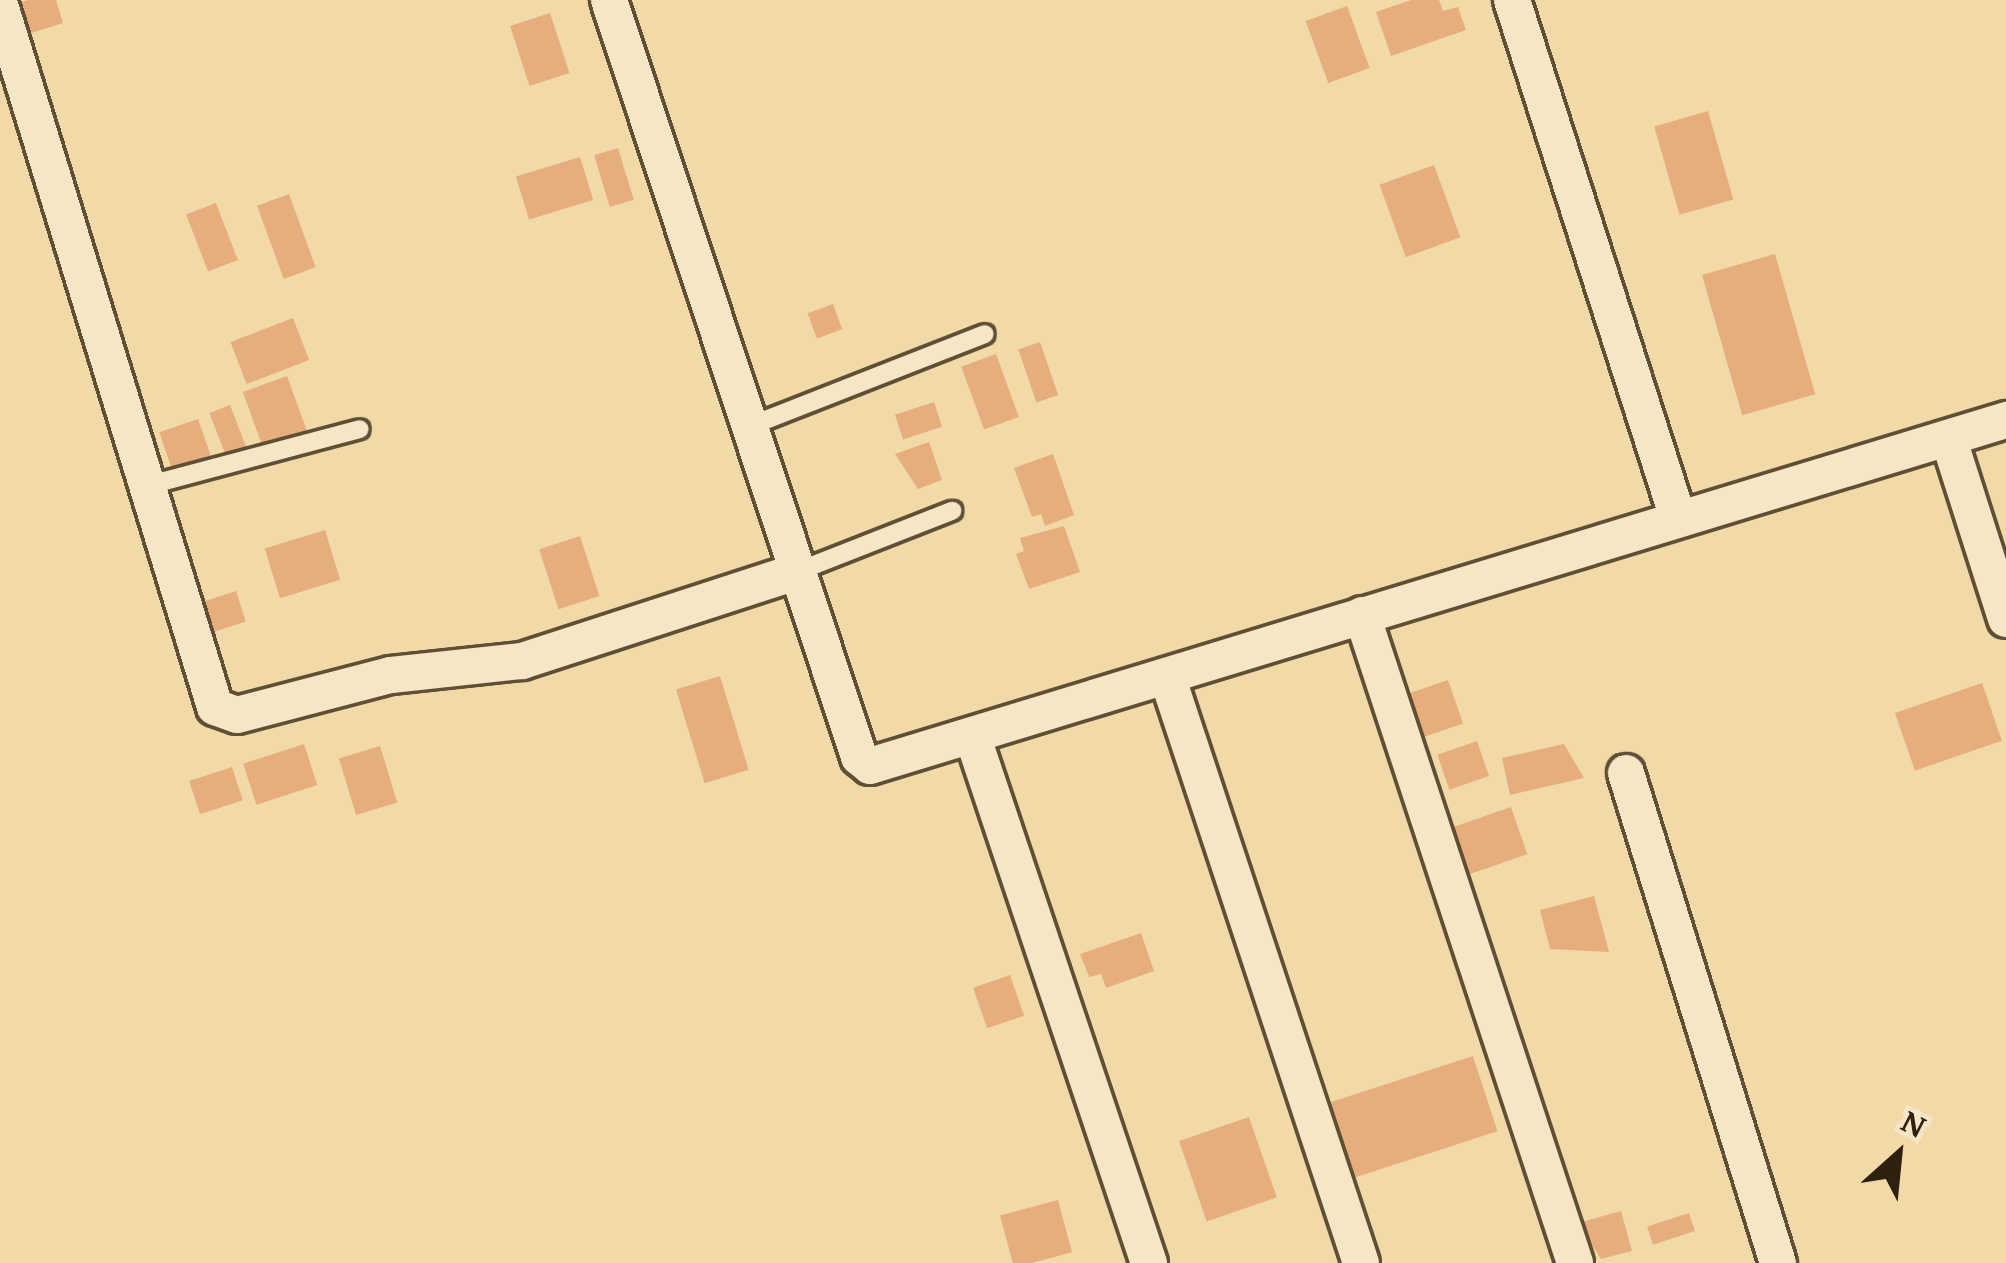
<!DOCTYPE html>
<style>
body{margin:0}
#map{position:relative;width:2006px;height:1263px;overflow:hidden;background:#f2d9a8;font-family:"Gentium Book Plus",serif}
div>[style]{position:absolute}
[style*='--x']{left:calc(var(--x)*1px);top:calc(var(--y)*1px);width:calc(var(--w)*1px);rotate:calc(var(--a)*1deg)}
.building>*{inset:0;background:#e6ae7d;transform-origin:0 0}
.roads{filter:drop-shadow(3px 0 #5f4f35) drop-shadow(-3px 0 #5f4f35) drop-shadow(0 3px #5f4f35) drop-shadow(0 -3px #5f4f35)}
.service>*{height:18px;margin:-9px;padding:0 9px;transform-origin:9px;border-radius:9px;background:#f7e6c6}
.minor>*{height:36px;margin:-18px;padding:0 18px;transform-origin:18px;border-radius:18px;background:#f7e6c6}
span{translate:-50% -50%;white-space:nowrap;text-align:center;line-height:1.15;-webkit-text-stroke:9px #f7e6c6;paint-order:stroke}
.north{position:absolute;left:1838px;top:1095px;width:120px;height:120px;-webkit-text-stroke:9px #f7e6c6;paint-order:stroke;rotate:27deg;font-size:33px;font-weight:700;line-height:48px;text-align:center;color:#2e210f}
.north::after{content:'';display:block;margin:auto;width:42px;height:54px;background:#2e210f;clip-path:polygon(50% 0,100% 100%,50% 72%,0 100%)}
</style>
<div id="map">
<div class="building">
<i style="clip-path:polygon(28px 0,56px 0,63px 23px,13px 39px,3px 8px)"></i>
<i style="clip-path:polygon(1411px 0,1439px 0,1443px 11px,1458px 7px,1466px 30px,1391px 56px,1376px 12px)"></i>
<i style="left:1347px;top:6px;width:66px;height:44px;rotate:70deg"></i>
<i style="left:550px;top:13px;width:63px;height:42px;rotate:72deg"></i>
<i style="left:1708px;top:111px;width:92px;height:56px;rotate:74deg"></i>
<i style="left:618px;top:148px;width:54px;height:25px;rotate:73deg"></i>
<i style="left:580px;top:157px;width:45px;height:67px;rotate:73deg"></i>
<i style="left:1434px;top:165px;width:77px;height:58px;rotate:70deg"></i>
<i style="left:289px;top:194px;width:78px;height:34px;rotate:70deg"></i>
<i style="left:216px;top:203px;width:61px;height:32px;rotate:69deg"></i>
<i style="left:1775px;top:254px;width:146px;height:76px;rotate:74deg"></i>
<i style="left:833px;top:304px;width:27px;height:27px;rotate:70deg"></i>
<i style="left:293px;top:318px;width:45px;height:67px;rotate:69deg"></i>
<i style="left:1040px;top:342px;width:56px;height:23px;rotate:71deg"></i>
<i style="left:996px;top:354px;width:67px;height:37px;rotate:70deg"></i>
<i style="left:287px;top:376px;width:63px;height:47px;rotate:70deg"></i>
<i style="left:934px;top:402px;width:26px;height:41px;rotate:72deg"></i>
<i style="left:230px;top:405px;width:48px;height:22px;rotate:69deg"></i>
<i style="left:198px;top:419px;width:46px;height:41px;rotate:71deg"></i>
<i style="clip-path:polygon(929px 442px,942px 480px,918px 489px,895px 454px)"></i>
<i style="clip-path:polygon(1053px 454px,1074px 515px,1045px 526px,1041px 514px,1032px 517px,1014px 468px)"></i>
<i style="clip-path:polygon(1064px 526px,1080px 572px,1029px 589px,1016px 554px,1024px 551px,1020px 538px)"></i>
<i style="left:325px;top:530px;width:52px;height:63px;rotate:73deg"></i>
<i style="left:580px;top:536px;width:63px;height:43px;rotate:72deg"></i>
<i style="left:236px;top:591px;width:32px;height:42px;rotate:72deg"></i>
<i style="left:720px;top:676px;width:98px;height:46px;rotate:73deg"></i>
<i style="left:1448px;top:680px;width:46px;height:47px;rotate:71deg"></i>
<i style="left:1982px;top:683px;width:61px;height:92px;rotate:71deg"></i>
<i style="left:1477px;top:741px;width:37px;height:42px;rotate:71deg"></i>
<i style="left:304px;top:744px;width:43px;height:64px;rotate:72deg"></i>
<i style="clip-path:polygon(1564px 744px,1584px 778px,1510px 795px,1502px 758px)"></i>
<i style="left:380px;top:746px;width:59px;height:43px;rotate:73deg"></i>
<i style="left:232px;top:767px;width:35px;height:45px;rotate:72deg"></i>
<i style="left:1511px;top:807px;width:50px;height:65px;rotate:71deg"></i>
<i style="clip-path:polygon(1594px 896px,1609px 952px,1550px 949px,1540px 910px)"></i>
<i style="clip-path:polygon(1141px 933px,1154px 971px,1106px 988px,1101px 974px,1089px 977px,1080px 954px)"></i>
<i style="left:1010px;top:975px;width:43px;height:39px;rotate:71deg"></i>
<i style="left:1473px;top:1056px;width:79px;height:163px;rotate:72deg"></i>
<i style="left:1249px;top:1117px;width:85px;height:74px;rotate:71deg"></i>
<i style="left:1058px;top:1200px;width:54px;height:60px;rotate:75deg"></i>
<i style="clip-path:polygon(1621px 1211px,1632px 1251px,1601px 1259px,1578px 1223px)"></i>
<i style="left:1689px;top:1213px;width:19px;height:44px;rotate:72deg"></i>
</div>
<div class="roads">
<div class="service">
<i style="--x:750;--y:426;--w:252;--a:-21.4"></i>
<i style="--x:146;--y:486;--w:221;--a:-14.9"></i>
<i style="--x:796;--y:572;--w:168;--a:-21.4"></i>
</div>
<div class="minor">
<i style="--x:609;--y:0;--w:797;--a:71.72"></i>
<i style="--x:859;--y:757;--w:14;--a:39"></i>
<i style="--x:870;--y:766;--w:1188;--a:-16.94"></i>
<i style="--x:1512;--y:0;--w:541;--a:72.24"></i>
<i style="--x:0;--y:5;--w:734;--a:72.97"></i>
<i style="--x:215;--y:707;--w:23;--a:20"></i>
<i style="--x:237;--y:715;--w:159;--a:-14.6"></i>
<i style="--x:391;--y:675;--w:132;--a:-6.1"></i>
<i style="--x:522;--y:661;--w:288;--a:-18"></i>
<i style="--x:1949;--y:440;--w:188;--a:72.3"></i>
<i style="--x:1362;--y:615;--w:682;--a:71.8"></i>
<i style="--x:1167;--y:676;--w:618;--a:71.71"></i>
<i style="--x:973;--y:738;--w:554;--a:71.47"></i>
<i style="--x:1626;--y:773;--w:513;--a:72.77"></i>
</div>
</div>
<div class="north">N</div>
</div>
